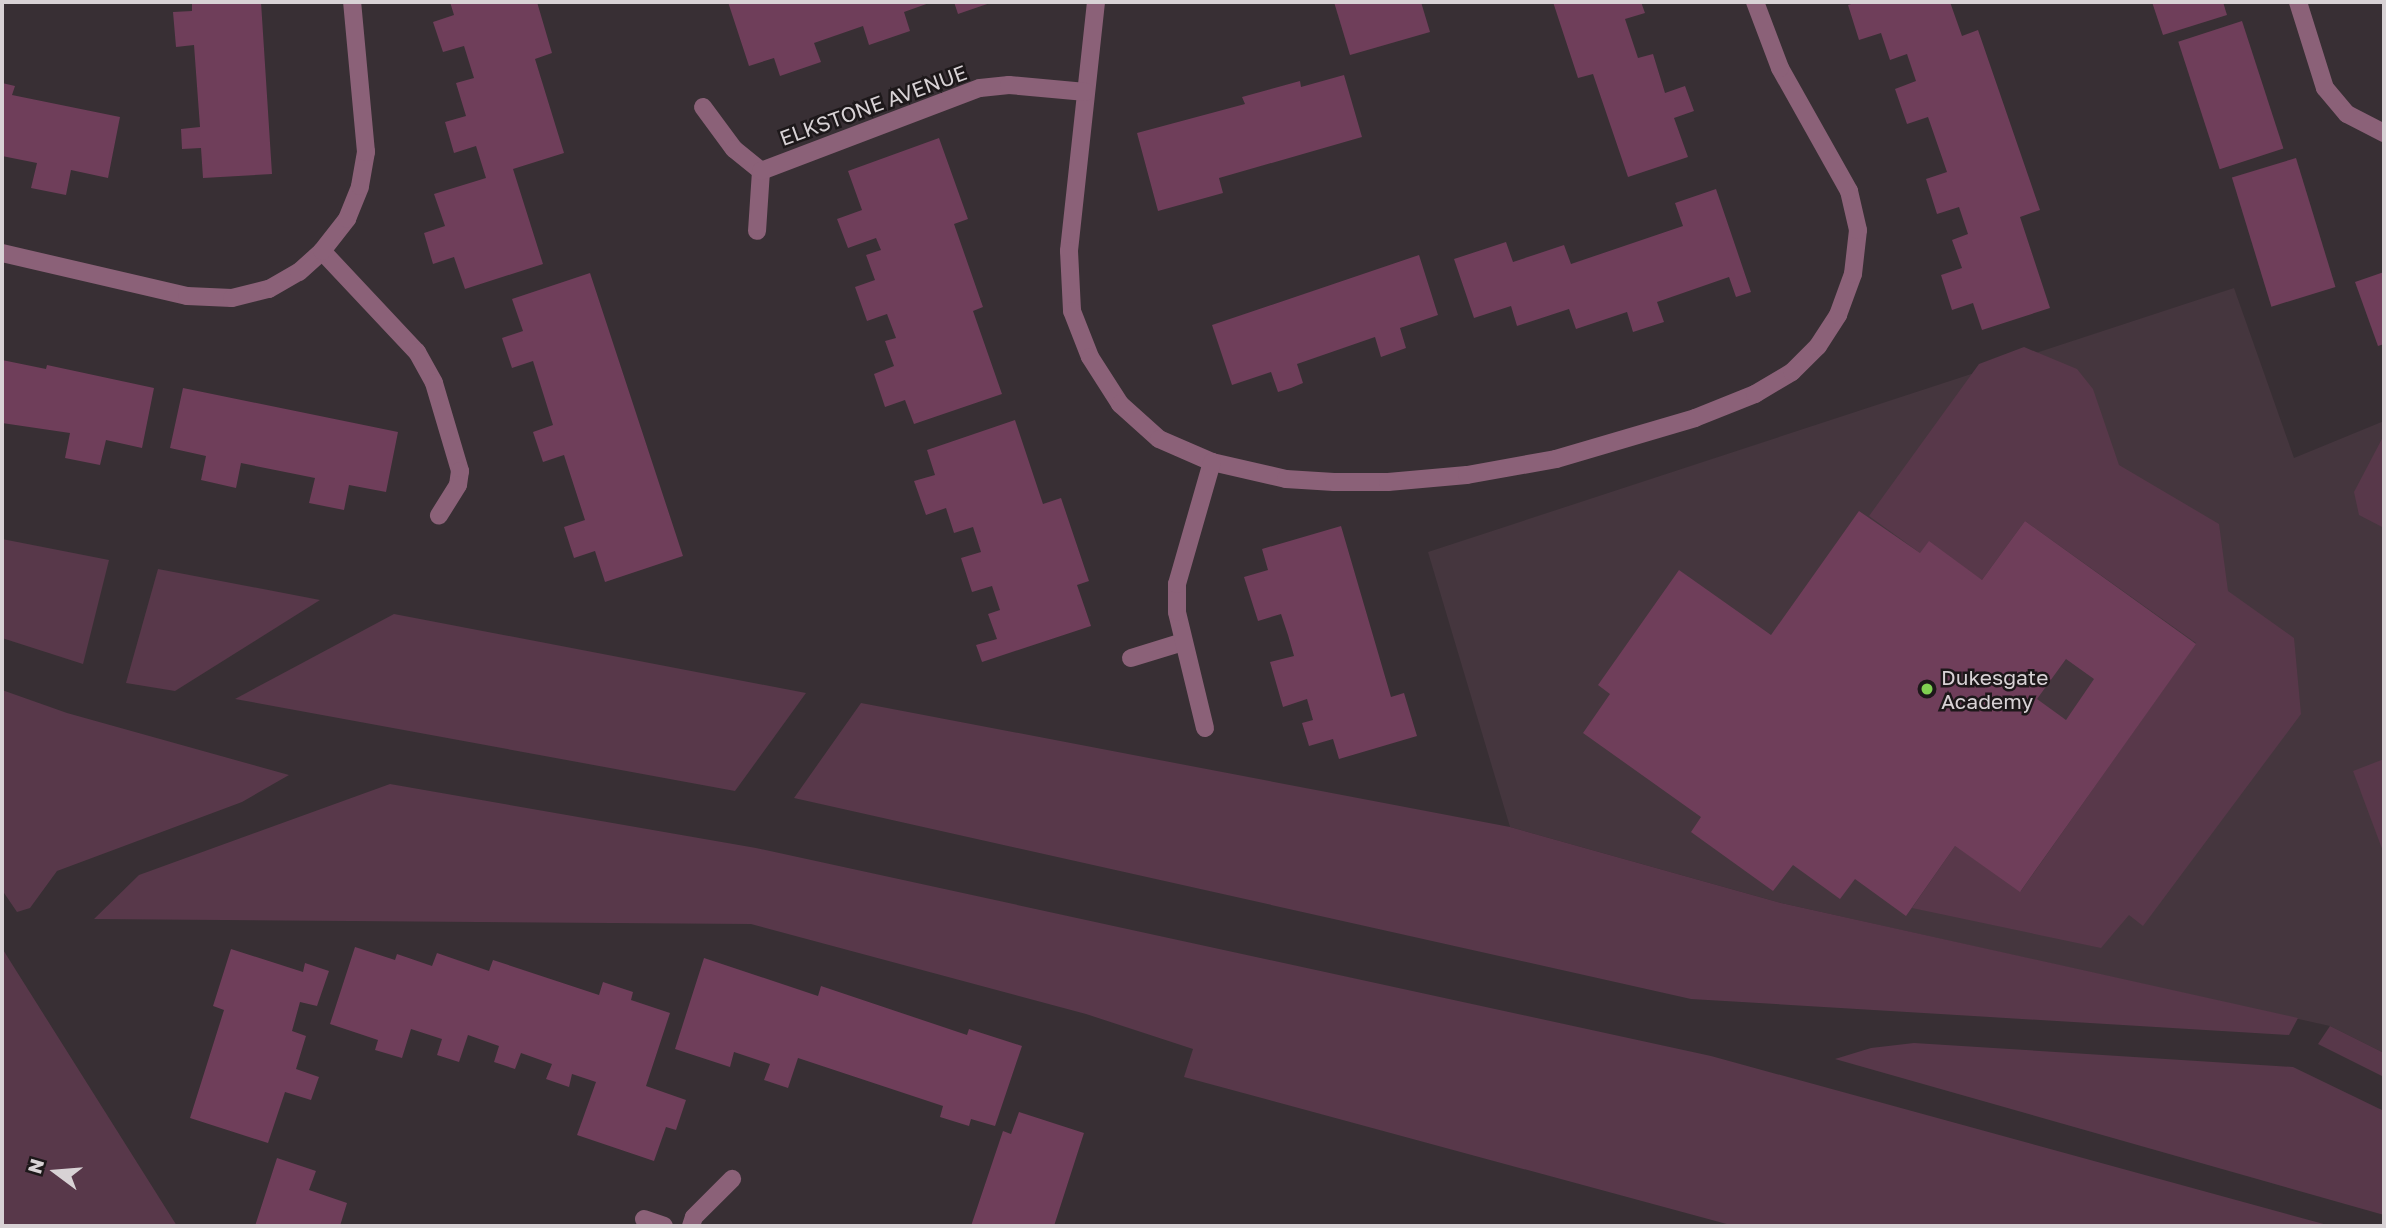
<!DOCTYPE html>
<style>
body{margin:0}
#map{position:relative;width:2386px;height:1228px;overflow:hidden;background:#382f34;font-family:"Golos Text",sans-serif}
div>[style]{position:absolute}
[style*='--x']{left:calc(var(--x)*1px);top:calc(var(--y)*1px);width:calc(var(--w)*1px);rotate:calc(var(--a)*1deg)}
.built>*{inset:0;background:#45363e}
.green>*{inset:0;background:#58384a}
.building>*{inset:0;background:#6f3e5a;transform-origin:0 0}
.minor>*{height:18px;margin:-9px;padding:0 9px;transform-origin:9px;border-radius:9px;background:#8b6178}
.dots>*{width:19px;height:19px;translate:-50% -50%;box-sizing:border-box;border:4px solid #1d181a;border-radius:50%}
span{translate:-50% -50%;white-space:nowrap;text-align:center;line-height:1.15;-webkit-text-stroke:5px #1d181a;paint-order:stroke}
.street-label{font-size:21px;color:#d8d2d5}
.poi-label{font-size:21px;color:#d8d2d5}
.left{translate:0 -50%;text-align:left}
.frame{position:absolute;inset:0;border:4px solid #d8d2d5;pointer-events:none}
.north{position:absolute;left:21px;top:1137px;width:70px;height:70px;-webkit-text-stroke:5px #1d181a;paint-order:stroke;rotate:286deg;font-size:19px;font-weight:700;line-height:28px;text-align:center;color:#d8d2d5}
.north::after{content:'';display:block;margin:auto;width:24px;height:32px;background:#d8d2d5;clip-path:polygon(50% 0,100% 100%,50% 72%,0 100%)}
</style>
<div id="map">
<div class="built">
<i style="clip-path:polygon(2234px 288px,2294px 458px,2384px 421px,2384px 1053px,2330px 1026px,1781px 903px,1510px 827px,1428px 552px)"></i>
</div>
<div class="green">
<i style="clip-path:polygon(2024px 347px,2077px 369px,2093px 389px,2119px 465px,2219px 524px,2228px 591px,2294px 638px,2301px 714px,2143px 926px,2129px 915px,2101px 948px,1912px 908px,1955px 846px,2021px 891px,2196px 643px,2025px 521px,1982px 580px,1920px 553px,1869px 516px,1979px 364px)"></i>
<i style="clip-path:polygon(2384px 435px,2384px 528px,2359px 515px,2354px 492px)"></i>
<i style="clip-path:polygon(2px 539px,109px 560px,83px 664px,2px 638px)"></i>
<i style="clip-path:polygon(158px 569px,179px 573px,320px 600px,175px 691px,126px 683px)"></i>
<i style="clip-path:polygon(394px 614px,806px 693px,735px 791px,235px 699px)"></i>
<i style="clip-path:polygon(2px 690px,67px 713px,289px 775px,242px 802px,57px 871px,30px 908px,17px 912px,2px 890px)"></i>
<i style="clip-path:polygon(861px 703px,1510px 827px,1781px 903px,2298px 1018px,2289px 1035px,1691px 999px,794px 798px)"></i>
<i style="clip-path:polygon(2384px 759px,2384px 854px,2353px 771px)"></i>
<i style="clip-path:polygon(390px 784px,756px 848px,1711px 1056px,2331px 1226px,1734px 1226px,1184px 1077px,1193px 1049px,1086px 1014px,751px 924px,94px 919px,139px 875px)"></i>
<i style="clip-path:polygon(2px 948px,17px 972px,177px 1226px,2px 1226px)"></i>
<i style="clip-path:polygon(2330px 1026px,2384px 1053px,2384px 1077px,2318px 1044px)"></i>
<i style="clip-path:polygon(1914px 1043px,2293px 1067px,2384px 1111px,2384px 1215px,1835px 1059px,1871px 1048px)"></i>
</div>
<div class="building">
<i style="clip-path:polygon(192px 2px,261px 2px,272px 174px,203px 178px,201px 148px,182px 149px,181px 129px,200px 127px,194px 45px,176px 47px,173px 12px,192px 11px)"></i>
<i style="clip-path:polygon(450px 2px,537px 2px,552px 53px,535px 59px,564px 153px,513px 169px,543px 264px,465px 289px,454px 257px,433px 264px,424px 233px,445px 226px,434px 194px,486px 178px,476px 146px,454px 153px,445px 122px,466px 116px,456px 83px,474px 78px,464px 46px,443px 52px,433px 22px,454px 15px)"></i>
<i style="clip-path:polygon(728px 2px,932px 2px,904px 12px,910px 31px,869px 45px,863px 26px,814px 43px,821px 62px,780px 76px,774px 58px,749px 66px)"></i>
<i style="clip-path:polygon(954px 2px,993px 2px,958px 14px)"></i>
<i style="clip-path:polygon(1334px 2px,1421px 2px,1430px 32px,1350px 55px)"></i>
<i style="clip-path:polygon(1553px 2px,1641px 2px,1645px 13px,1625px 19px,1638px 58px,1653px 54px,1665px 93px,1685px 86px,1694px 111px,1674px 118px,1688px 157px,1628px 177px,1593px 74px,1578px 78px)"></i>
<i style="clip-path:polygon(1858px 2px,1950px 2px,1962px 36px,1978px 30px,2040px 210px,2020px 217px,2050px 308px,1982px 330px,1973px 303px,1952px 310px,1941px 275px,1962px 268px,1952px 240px,1968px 234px,1959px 207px,1937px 214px,1926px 179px,1947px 172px,1928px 117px,1907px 124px,1895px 89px,1916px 81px,1907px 54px,1890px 60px,1881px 33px,1859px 40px,1848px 5px)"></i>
<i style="clip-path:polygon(2152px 2px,2223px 2px,2227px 15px,2163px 35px)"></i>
<i style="left:2242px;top:21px;width:134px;height:67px;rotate:72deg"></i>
<i style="clip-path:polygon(1344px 75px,1362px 137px,1219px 178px,1223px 193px,1158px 211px,1137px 133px,1245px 104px,1242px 97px,1300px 81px,1301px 87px)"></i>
<i style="clip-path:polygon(2px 83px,15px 86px,12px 95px,120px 117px,108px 178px,71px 170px,66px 195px,31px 188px,37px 163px,2px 156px)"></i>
<i style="clip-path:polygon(939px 138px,968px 219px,954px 224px,983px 307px,973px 311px,1002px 394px,914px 424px,905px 400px,885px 407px,874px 374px,894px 366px,885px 341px,896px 338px,887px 314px,867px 321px,855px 287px,875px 280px,866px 255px,881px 250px,876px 238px,848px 248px,837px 219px,862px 210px,848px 171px)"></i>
<i style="left:2296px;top:158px;width:135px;height:67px;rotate:73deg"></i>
<i style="clip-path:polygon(1716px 189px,1751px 292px,1736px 297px,1729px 277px,1657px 302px,1664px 322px,1633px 332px,1627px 312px,1576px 329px,1569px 309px,1517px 326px,1511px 306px,1474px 318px,1454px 259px,1506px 242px,1513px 262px,1564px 245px,1571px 264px,1683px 226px,1675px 203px)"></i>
<i style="clip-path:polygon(1419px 255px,1438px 315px,1400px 328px,1406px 348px,1381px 357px,1375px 337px,1297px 364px,1303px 383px,1291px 388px,1278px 392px,1271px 372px,1232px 385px,1212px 325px)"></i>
<i style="clip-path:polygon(2384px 272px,2384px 344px,2378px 346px,2355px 282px)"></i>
<i style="clip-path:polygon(590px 273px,683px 556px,605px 582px,595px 551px,574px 558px,564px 527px,585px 520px,564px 455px,543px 462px,533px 432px,553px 425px,533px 361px,512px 368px,502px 338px,523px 331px,512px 299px)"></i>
<i style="clip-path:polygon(2px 360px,46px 369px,47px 365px,154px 388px,142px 448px,106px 440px,100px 465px,65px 458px,70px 433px,2px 423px)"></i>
<i style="clip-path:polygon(183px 388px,398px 432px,386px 492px,349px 485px,344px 510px,309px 503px,315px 478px,241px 463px,236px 488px,201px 480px,206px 456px,170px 448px)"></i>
<i style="clip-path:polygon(1015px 420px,1043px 504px,1061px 498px,1089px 581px,1077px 585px,1091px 626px,982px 662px,976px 645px,997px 639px,988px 614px,1000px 610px,992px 586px,972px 592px,961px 558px,981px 552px,973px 527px,954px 533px,946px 508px,926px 515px,914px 481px,935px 475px,927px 450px)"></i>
<i style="clip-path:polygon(evenodd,1859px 511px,1920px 553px,1929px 541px,1982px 580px,2025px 521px,2196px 644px,2020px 892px,1955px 846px,1906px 916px,1855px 879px,1840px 899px,1793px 865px,1773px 891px,1691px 832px,1701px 817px,1583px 733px,1610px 694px,1598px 685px,1679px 570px,1771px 635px,1859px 511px,2066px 659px,2094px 679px,2066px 720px,2037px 699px,2066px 659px)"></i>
<i style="clip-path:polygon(1341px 526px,1391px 697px,1404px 693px,1417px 736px,1339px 759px,1333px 739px,1309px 746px,1302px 723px,1313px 720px,1307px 699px,1283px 707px,1270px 662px,1294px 656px,1288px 635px,1281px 614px,1258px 621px,1244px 577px,1268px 570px,1262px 549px)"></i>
<i style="clip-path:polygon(355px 947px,395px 960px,397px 954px,432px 966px,437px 953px,489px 971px,493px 960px,599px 995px,603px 982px,633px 992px,631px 1000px,670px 1013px,646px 1086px,686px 1100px,676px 1130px,666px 1127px,654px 1161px,577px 1135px,596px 1082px,572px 1074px,569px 1087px,546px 1079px,552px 1064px,521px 1053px,515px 1069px,494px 1062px,499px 1046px,468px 1035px,459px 1062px,437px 1055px,442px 1039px,411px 1029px,402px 1058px,375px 1050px,378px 1040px,330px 1024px)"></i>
<i style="clip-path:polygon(231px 949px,303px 972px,305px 963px,329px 971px,317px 1006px,300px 1002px,292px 1031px,306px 1036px,296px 1069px,319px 1077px,311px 1100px,285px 1092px,268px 1143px,190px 1118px,224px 1010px,213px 1006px)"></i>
<i style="clip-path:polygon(704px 958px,818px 996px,821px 986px,967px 1035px,969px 1029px,1022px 1046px,995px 1126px,971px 1119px,969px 1126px,940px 1117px,943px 1106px,798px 1058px,788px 1088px,764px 1080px,770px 1064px,734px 1052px,730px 1067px,675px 1049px)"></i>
<i style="clip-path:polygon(1019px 1112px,1084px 1133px,1054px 1226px,971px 1226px,1003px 1131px,1011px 1134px)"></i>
<i style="clip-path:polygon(277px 1158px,316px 1171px,309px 1190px,347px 1203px,340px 1226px,255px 1226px)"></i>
</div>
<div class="minor">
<i style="--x:1096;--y:2;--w:250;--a:96.2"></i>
<i style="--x:1069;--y:251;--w:60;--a:87.1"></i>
<i style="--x:1072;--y:311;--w:49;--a:68.6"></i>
<i style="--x:1090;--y:357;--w:56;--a:57.4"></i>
<i style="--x:1120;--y:404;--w:52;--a:41.9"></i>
<i style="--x:1159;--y:439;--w:58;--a:23.5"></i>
<i style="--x:1212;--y:462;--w:76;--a:12.9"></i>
<i style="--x:1286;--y:479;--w:48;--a:3.6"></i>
<i style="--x:1334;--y:482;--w:54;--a:0"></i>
<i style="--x:1388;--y:482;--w:79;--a:-5.1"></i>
<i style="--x:1467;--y:475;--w:90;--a:-10.2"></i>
<i style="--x:1556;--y:459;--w:145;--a:-16.4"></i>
<i style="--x:1695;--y:418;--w:65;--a:-21.8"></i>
<i style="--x:1755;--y:394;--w:43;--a:-30.7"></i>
<i style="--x:1792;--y:372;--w:37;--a:-45"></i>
<i style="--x:1818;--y:346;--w:37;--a:-57"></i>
<i style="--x:1838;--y:315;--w:44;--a:-69.9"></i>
<i style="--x:1853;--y:274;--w:44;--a:-83.5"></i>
<i style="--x:1858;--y:230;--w:40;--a:-103"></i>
<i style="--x:1849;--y:191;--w:141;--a:-119.3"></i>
<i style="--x:1780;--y:68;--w:71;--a:-110.7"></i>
<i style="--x:2298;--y:2;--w:90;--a:72.6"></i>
<i style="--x:2325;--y:88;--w:34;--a:50"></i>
<i style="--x:2347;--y:114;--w:42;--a:27.2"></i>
<i style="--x:703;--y:107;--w:52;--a:53.6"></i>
<i style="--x:734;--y:149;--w:35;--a:39"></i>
<i style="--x:761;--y:171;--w:60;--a:93.8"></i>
<i style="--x:761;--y:171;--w:234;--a:-20.8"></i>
<i style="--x:980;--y:88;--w:29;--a:-6"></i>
<i style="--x:1009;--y:85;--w:77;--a:5.2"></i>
<i style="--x:322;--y:251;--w:139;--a:46.8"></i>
<i style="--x:417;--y:352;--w:35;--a:61"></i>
<i style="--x:434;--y:383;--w:92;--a:73.5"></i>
<i style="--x:460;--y:471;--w:14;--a:98"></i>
<i style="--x:458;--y:485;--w:36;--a:122"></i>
<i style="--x:2;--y:253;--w:190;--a:13.1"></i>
<i style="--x:187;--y:296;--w:45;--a:2.5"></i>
<i style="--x:232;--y:298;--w:38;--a:-14"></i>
<i style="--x:269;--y:289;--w:34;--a:-30"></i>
<i style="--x:299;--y:272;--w:31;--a:-42"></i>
<i style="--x:322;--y:251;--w:41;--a:-52"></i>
<i style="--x:347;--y:219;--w:35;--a:-68"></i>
<i style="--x:360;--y:186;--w:35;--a:-80"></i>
<i style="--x:366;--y:152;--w:151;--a:-95.3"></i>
<i style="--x:1131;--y:658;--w:54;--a:-17.1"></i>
<i style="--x:1205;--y:728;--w:119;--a:-103.6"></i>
<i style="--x:1177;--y:612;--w:28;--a:-90"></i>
<i style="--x:1177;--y:584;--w:127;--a:-74"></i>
<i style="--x:644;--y:1219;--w:21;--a:19"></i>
<i style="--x:691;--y:1226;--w:9;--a:-72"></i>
<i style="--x:694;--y:1217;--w:54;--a:-45"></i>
</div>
<div class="dots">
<i style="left:1927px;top:689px;background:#80d051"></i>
</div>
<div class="street-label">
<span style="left:873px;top:105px;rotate:-20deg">ELKSTONE AVENUE</span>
</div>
<div class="poi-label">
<span class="left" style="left:1941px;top:689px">Dukesgate<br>Academy</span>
</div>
<div class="frame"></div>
<div class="north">N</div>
</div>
